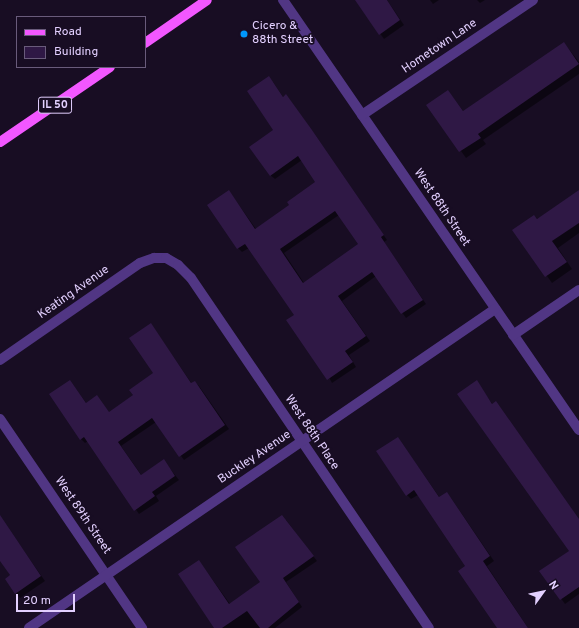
<!DOCTYPE html>
<style>
body{margin:0}
#map{position:relative;width:579px;height:628px;overflow:hidden;background:#180d23;font-family:Overpass,sans-serif}
div>[style]{position:absolute}
[style*='--x']{left:calc(var(--x)*1px);top:calc(var(--y)*1px);width:calc(var(--w)*1px);rotate:calc(var(--a)*1deg)}
.shadow>*{inset:0;background:#0007}
.building>*{inset:0;background:#2f1845}
.minor>*{height:10px;margin:-5px;padding:0 5px;transform-origin:5px;border-radius:5px;background:#513684}
.major>*{height:10px;margin:-5px;padding:0 5px;transform-origin:5px;border-radius:5px;background:#f257ff}
.dots>*{width:11px;height:11px;translate:-50% -50%;box-sizing:border-box;border:2px solid #180d23;border-radius:50%}
span{translate:-50% -50%;white-space:nowrap;text-align:center;line-height:1.15;-webkit-text-stroke:3.5px #180d23;paint-order:stroke}
.shield-label span{padding:1px 3px;background:#180d23;border:1px solid;border-radius:3px;-webkit-text-stroke-width:0}
.shield-label{font-size:11px;color:#e3d0ff;font-weight:700}
.poi-label{font-size:12px;color:#e3d0ff}
.left{translate:0 -50%;text-align:left}
.street-label{font-size:12px;color:#e3d0ff}
.legend{position:absolute;left:16px;top:16px;width:130px;height:52px;box-sizing:border-box;background:#180d23;border:1px solid #695b7b;margin:0;padding:5px 7px;list-style:none;font-size:12px;color:#e3d0ff}
.legend li{display:flex;align-items:center;gap:8px;height:20px}
.legend b{width:20px;border:1px solid #695b7b}
.north{position:absolute;left:523px;top:572px;width:40px;height:40px;-webkit-text-stroke:3px #180d23;paint-order:stroke;rotate:57deg;font-size:11px;font-weight:700;line-height:16px;text-align:center;color:#e3d0ff}
.north::after{content:'';display:block;margin:auto;width:14px;height:18px;background:#e3d0ff;clip-path:polygon(50% 0,100% 100%,50% 72%,0 100%)}
.scale{position:absolute;left:16px;top:594px;width:59px;height:18px;box-sizing:border-box;border:2px solid #e3d0ff;border-top:0;padding-left:5px;font-size:12px;line-height:14px;white-space:nowrap;color:#e3d0ff;-webkit-text-stroke:3px #180d23;paint-order:stroke}
</style>
<div id="map">
<div class="shadow">
<i style="clip-path:polygon(356px 0,387px 0,404px 25px,384px 39px)"></i>
<i style="clip-path:polygon(430px 0,439px 0,433px 4px)"></i>
<i style="clip-path:polygon(477px 0,485px 0,480px 3px)"></i>
<i style="clip-path:polygon(564px 43px,579px 62px,579px 74px,483px 140px,486px 144px,466px 158px,428px 105px,448px 91px,464px 112px)"></i>
<i style="clip-path:polygon(evenodd,273px 82px,283px 97px,286px 95px,290px 100px,316px 136px,387px 240px,384px 242px,426px 304px,406px 318px,376px 276px,342px 301px,370px 341px,349px 355px,356px 367px,332px 383px,295px 315px,249px 248px,242px 252px,238px 248px,209px 205px,229px 191px,256px 229px,290px 206px,317px 183px,302px 160px,275px 179px,270px 175px,275px 130px,273px 82px,339px 215px,360px 245px,304px 283px,284px 253px,339px 215px)"></i>
<i style="clip-path:polygon(579px 191px,579px 233px,558px 248px,572px 269px,552px 283px,514px 230px,534px 216px,538px 219px)"></i>
<i style="clip-path:polygon(151px 324px,192px 384px,195px 382px,199px 386px,229px 429px,184px 460px,156px 422px,121px 446px,142px 476px,164px 461px,179px 480px,156px 496px,159px 501px,139px 514px,88px 441px,85px 443px,81px 439px,70px 381px,87px 404px,97px 397px,109px 413px,134px 395px,154px 373px)"></i>
<i style="clip-path:polygon(476px 382px,579px 520px,579px 594px,565px 604px,541px 571px,570px 551px)"></i>
<i style="clip-path:polygon(398px 438px,440px 498px,447px 493px,451px 498px,494px 561px,487px 566px,528px 628px,498px 628px,466px 566px,418px 495px,411px 499px,407px 495px)"></i>
<i style="clip-path:polygon(2px 520px,45px 581px,20px 598px,16px 593px,11px 576px,0 559px)"></i>
<i style="clip-path:polygon(286px 520px,317px 561px,286px 582px,302px 607px,275px 628px,216px 628px,199px 561px,230px 604px,261px 583px)"></i>
</div>
<div class="building">
<i style="clip-path:polygon(355px 0,387px 0,400px 20px,379px 35px)"></i>
<i style="clip-path:polygon(564px 42px,579px 64px,478px 134px,481px 138px,459px 152px,426px 105px,448px 90px,463px 111px)"></i>
<i style="clip-path:polygon(evenodd,269px 76px,283px 97px,286px 94px,312px 130px,384px 235px,381px 237px,423px 300px,401px 314px,372px 272px,338px 296px,366px 336px,345px 351px,353px 362px,327px 380px,286px 320px,294px 315px,245px 244px,237px 249px,207px 205px,229px 190px,255px 229px,289px 205px,287px 202px,315px 182px,298px 156px,270px 176px,249px 147px,273px 130px,247px 91px,269px 76px,335px 211px,358px 244px,303px 283px,280px 249px,335px 211px)"></i>
<i style="clip-path:polygon(579px 190px,579px 223px,552px 241px,567px 262px,545px 277px,512px 230px,534px 215px,537px 219px)"></i>
<i style="clip-path:polygon(151px 323px,191px 383px,195px 381px,225px 425px,179px 457px,152px 418px,118px 442px,141px 475px,164px 459px,175px 476px,152px 492px,155px 496px,134px 511px,84px 437px,80px 440px,49px 394px,70px 380px,86px 403px,97px 395px,109px 412px,133px 395px,129px 390px,153px 373px,129px 338px)"></i>
<i style="clip-path:polygon(477px 380px,492px 404px,496px 401px,579px 519px,579px 587px,560px 600px,539px 571px,569px 551px,457px 394px)"></i>
<i style="clip-path:polygon(398px 437px,439px 497px,447px 492px,490px 556px,483px 561px,528px 628px,497px 628px,458px 571px,465px 566px,414px 490px,406px 496px,376px 451px)"></i>
<i style="clip-path:polygon(0 515px,41px 576px,15px 594px,5px 579px,10px 575px,0 561px)"></i>
<i style="clip-path:polygon(282px 515px,314px 556px,283px 578px,299px 602px,268px 628px,260px 628px,247px 611px,222px 628px,214px 628px,178px 574px,199px 560px,229px 604px,260px 582px,235px 547px)"></i>
</div>
<div class="minor">
<i style="--x:283;--y:0;--w:522;--a:55.46"></i>
<i style="--x:362;--y:115;--w:206;--a:-33.9"></i>
<i style="--x:513;--y:335;--w:80;--a:-34.3"></i>
<i style="--x:0;--y:360;--w:170;--a:-34.7"></i>
<i style="--x:140;--y:263;--w:15;--a:-20"></i>
<i style="--x:154;--y:258;--w:12;--a:0"></i>
<i style="--x:166;--y:258;--w:14;--a:30"></i>
<i style="--x:178;--y:265;--w:18;--a:45"></i>
<i style="--x:191;--y:278;--w:423;--a:55.8"></i>
<i style="--x:0;--y:419;--w:253;--a:55.8"></i>
<i style="--x:29;--y:628;--w:565;--a:-34.39"></i>
</div>
<div class="major">
<i style="--x:145;--y:43;--w:75;--a:-34.7"></i>
<i style="--x:0;--y:142;--w:133;--a:-34.3"></i>
</div>
<div class="dots">
<i style="left:244px;top:34px;background:#0097fb"></i>
</div>
<div class="shield-label">
<span style="left:55px;top:105px">IL 50</span>
</div>
<div class="poi-label">
<span class="left" style="left:252px;top:34px">Cicero &amp;<br>88th Street</span>
</div>
<div class="street-label">
<span style="left:440px;top:47px;rotate:-34deg">Hometown Lane</span>
<span style="left:441px;top:208px;rotate:56deg">West 88th Street</span>
<span style="left:74px;top:293px;rotate:-35deg">Keating Avenue</span>
<span style="left:311px;top:433px;rotate:56deg">West 88th Place</span>
<span style="left:255px;top:458px;rotate:-34deg">Buckley Avenue</span>
<span style="left:82px;top:516px;rotate:56deg">West 89th Street</span>
</div>
<ul class="legend">
<li><b style="height:5px;background:#f257ff"></b>Road</li>
<li><b style="height:11px;background:#2f1845"></b>Building</li>
</ul>
<div class="north">N</div>
<div class="scale">20 m</div>
</div>
